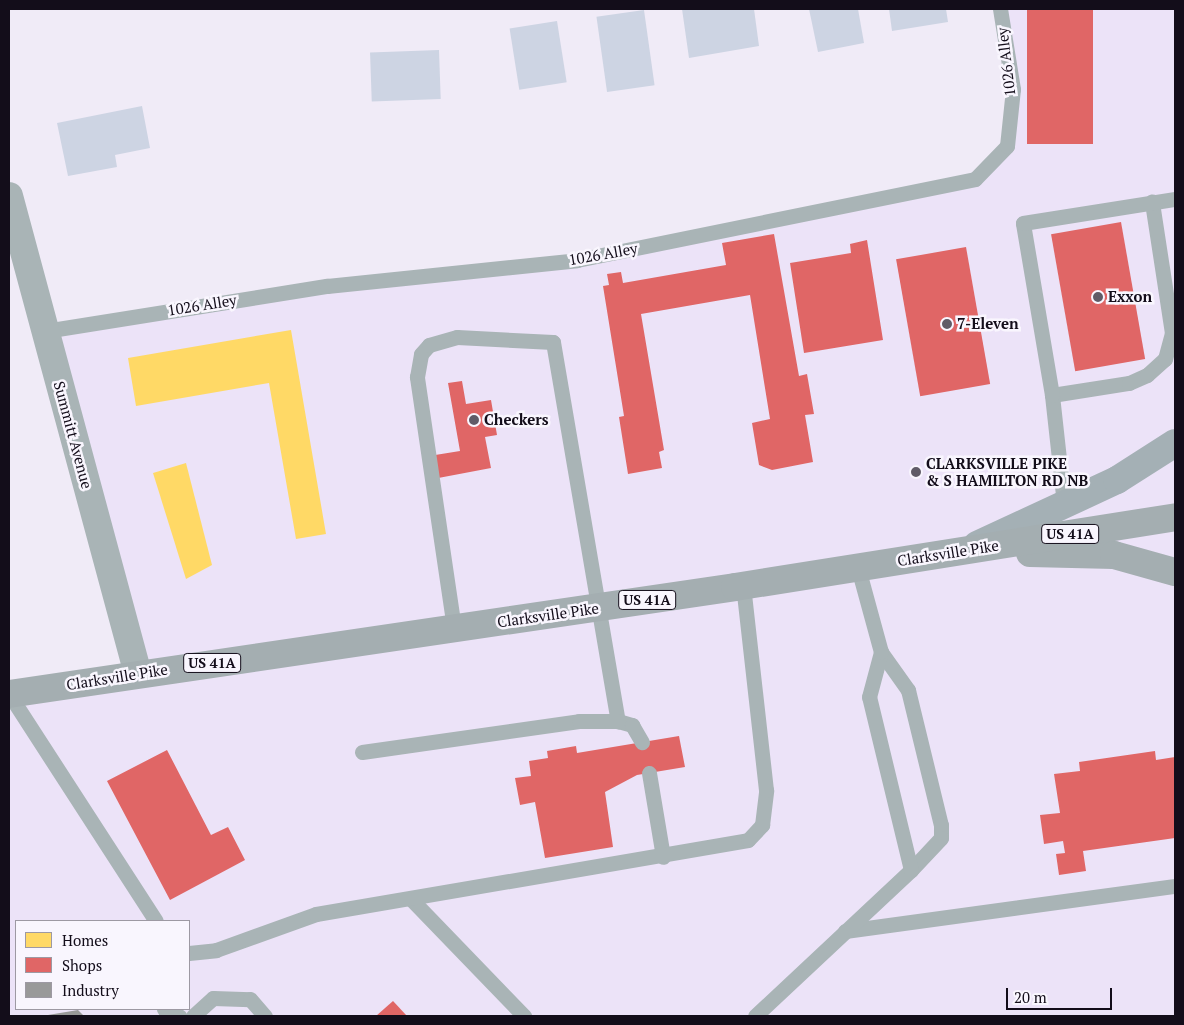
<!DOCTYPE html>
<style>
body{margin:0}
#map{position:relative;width:1184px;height:1025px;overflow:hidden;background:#f0ebf7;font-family:"PT Serif",serif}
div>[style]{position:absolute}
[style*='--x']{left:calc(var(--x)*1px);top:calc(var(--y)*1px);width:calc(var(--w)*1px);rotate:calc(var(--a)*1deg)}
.built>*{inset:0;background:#ece3f8}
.homes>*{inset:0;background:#ffd966}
.shops>*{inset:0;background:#e06666;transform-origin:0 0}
.industry>*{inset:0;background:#999}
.building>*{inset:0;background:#cdd4e3;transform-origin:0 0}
.service>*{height:15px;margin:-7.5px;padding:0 7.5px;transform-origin:7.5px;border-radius:7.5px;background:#a9b4b6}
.minor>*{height:28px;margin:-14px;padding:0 14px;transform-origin:14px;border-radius:14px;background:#a9b4b6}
.secondary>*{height:28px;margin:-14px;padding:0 14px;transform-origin:14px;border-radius:14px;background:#a4b0b5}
.primary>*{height:28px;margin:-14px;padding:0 14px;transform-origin:14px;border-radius:14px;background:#a4aeb1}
.dots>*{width:14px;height:14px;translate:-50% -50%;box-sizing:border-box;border:2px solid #f9f6fe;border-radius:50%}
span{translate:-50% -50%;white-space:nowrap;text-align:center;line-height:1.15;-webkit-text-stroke:5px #f9f6fe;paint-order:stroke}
.shield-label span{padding:1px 4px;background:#f9f6fe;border:1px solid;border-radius:4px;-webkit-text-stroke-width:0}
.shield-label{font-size:14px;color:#130d1a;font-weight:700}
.street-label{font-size:15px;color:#130d1a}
.poi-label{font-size:15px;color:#130d1a;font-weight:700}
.left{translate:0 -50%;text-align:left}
.frame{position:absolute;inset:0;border:10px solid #130d1a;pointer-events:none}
.legend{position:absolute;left:15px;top:920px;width:175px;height:90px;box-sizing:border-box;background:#f9f6fe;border:1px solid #9d99a3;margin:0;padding:6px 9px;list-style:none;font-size:15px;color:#130d1a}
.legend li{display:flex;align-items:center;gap:10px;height:25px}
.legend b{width:25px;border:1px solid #9d99a3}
.scale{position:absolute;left:1006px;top:988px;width:106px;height:22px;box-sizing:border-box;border:2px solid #130d1a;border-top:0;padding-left:6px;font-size:15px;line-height:18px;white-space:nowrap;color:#130d1a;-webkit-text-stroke:4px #f9f6fe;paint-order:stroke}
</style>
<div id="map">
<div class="built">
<i style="clip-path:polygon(evenodd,1000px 9px,1175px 9px,1175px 1016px,9px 1016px,9px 694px,138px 674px,45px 331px,577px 260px,975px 179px,1007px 146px,1013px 89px,1000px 9px,16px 921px,189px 921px,189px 1009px,16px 1009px,16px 921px)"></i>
</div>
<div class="homes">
<i style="clip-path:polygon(291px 330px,326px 534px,296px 539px,269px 383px,136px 406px,128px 358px)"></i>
<i style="clip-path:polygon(186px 463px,212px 565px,186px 579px,153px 473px)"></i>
</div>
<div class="shops">
<i style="left:1027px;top:9px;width:66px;height:135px"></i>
<i style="left:1121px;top:222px;width:139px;height:71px;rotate:80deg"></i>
<i style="clip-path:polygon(774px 234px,799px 376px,807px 374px,814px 414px,805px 415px,813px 462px,772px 470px,759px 465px,752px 423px,770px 419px,750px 295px,641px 314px,664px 450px,659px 452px,662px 468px,628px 474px,619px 417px,624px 416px,603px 286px,609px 285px,607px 274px,621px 272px,623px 283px,726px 265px,722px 243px)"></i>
<i style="clip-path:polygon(867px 240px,883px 340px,804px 353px,790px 263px,851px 253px,850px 244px)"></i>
<i style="left:966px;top:247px;width:139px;height:71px;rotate:80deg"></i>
<i style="clip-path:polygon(462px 381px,466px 404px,491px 400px,497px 435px,485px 437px,491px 468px,433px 479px,429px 456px,460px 451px,448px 383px)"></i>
<i style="clip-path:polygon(679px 736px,685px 767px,637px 775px,605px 792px,613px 847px,545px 858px,535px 802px,520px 805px,515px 778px,531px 776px,529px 761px,548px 758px,547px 751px,576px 746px,577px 753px)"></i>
<i style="clip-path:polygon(167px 750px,211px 835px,228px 827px,245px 860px,170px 900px,107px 781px)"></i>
<i style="clip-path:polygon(1155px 751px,1156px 760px,1175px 757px,1175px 838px,1083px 851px,1086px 871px,1059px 875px,1056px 854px,1065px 853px,1063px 841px,1044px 844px,1040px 815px,1060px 813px,1054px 774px,1080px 771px,1079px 762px)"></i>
<i style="clip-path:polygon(393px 1001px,407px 1016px,376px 1016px)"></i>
</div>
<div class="industry">
<i style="clip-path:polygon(78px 1010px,84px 1016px,48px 1016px,48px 1015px)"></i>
</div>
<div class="building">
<i style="clip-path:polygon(682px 9px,754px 9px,759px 46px,689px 58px)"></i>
<i style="clip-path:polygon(809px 9px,858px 9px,864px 43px,818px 52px)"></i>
<i style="clip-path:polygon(889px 9px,946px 9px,948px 22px,892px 31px)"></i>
<i style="left:644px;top:10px;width:76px;height:48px;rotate:82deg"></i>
<i style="left:557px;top:21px;width:62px;height:48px;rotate:81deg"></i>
<i style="left:439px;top:50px;width:49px;height:69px;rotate:88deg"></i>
<i style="clip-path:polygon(142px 106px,150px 148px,115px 155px,117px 167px,68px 176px,57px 123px)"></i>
</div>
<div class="service">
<i style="--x:45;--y:331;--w:286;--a:-9.1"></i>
<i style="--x:327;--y:286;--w:251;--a:-5.9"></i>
<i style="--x:577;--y:260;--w:406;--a:-11.5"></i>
<i style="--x:975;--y:179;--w:46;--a:-45.9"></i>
<i style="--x:1007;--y:146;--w:57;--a:-84"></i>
<i style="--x:1013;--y:89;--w:81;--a:-99.2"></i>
<i style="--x:1052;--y:395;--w:78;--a:-8.9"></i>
<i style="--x:1129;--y:383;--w:20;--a:-24"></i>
<i style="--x:1147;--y:375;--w:24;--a:-42"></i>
<i style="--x:1165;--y:359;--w:27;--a:-75"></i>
<i style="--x:1172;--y:333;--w:133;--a:-98.7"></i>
<i style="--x:1064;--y:504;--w:110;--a:-96.3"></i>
<i style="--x:1052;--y:395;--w:174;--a:-99.6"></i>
<i style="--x:1023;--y:223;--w:154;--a:-9"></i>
<i style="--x:454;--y:628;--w:254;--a:-98.4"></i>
<i style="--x:417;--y:377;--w:23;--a:-80"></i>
<i style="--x:421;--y:354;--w:12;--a:-48"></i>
<i style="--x:429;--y:345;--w:29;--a:-16"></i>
<i style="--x:457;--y:337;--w:96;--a:3"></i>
<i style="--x:553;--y:342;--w:385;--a:80.3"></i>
<i style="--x:618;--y:721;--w:15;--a:16"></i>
<i style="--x:632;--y:725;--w:20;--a:60"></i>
<i style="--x:881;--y:652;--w:47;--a:54.6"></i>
<i style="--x:908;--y:690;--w:139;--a:76.3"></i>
<i style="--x:941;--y:825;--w:13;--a:90"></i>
<i style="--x:941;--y:838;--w:44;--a:133.2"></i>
<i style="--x:9;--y:694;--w:270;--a:57.1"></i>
<i style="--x:362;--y:752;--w:219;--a:-8.1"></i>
<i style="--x:579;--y:721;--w:39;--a:0"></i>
<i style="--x:649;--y:773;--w:85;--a:80.5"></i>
<i style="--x:411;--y:899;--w:163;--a:46"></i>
<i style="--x:845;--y:931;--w:333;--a:-7.8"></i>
<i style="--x:189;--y:953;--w:27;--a:-6"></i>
<i style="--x:216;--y:950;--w:106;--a:-19.8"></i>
<i style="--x:316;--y:914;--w:438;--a:-9.7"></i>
<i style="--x:748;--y:840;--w:21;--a:-47"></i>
<i style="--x:762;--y:825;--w:35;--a:-83"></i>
<i style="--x:766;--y:790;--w:205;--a:-96.4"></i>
<i style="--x:164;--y:1009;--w:17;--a:25"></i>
<i style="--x:193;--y:1016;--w:27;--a:-42"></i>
<i style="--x:213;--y:998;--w:37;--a:2"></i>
<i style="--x:250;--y:999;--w:23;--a:49"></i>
<i style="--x:755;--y:1016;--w:214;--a:-43.1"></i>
<i style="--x:911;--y:870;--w:178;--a:-103.6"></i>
<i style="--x:869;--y:697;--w:47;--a:-75.1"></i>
<i style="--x:881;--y:652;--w:87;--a:-105.3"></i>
</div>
<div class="minor">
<i style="--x:9;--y:196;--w:495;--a:74.9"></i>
</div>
<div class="secondary">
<i style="--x:977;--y:545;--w:154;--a:-24.9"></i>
<i style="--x:1117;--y:480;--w:69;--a:-32.5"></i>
</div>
<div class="primary">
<i style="--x:1030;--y:553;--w:84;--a:1.4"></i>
<i style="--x:1114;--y:555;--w:63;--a:15.6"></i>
<i style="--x:9;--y:694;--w:734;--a:-8.38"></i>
<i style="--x:735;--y:587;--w:446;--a:-9"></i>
</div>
<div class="dots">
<i style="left:1098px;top:297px;background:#605b67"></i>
<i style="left:947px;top:324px;background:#605b67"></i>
<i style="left:474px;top:420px;background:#605b67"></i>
<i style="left:916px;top:472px;background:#605b67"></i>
</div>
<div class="shield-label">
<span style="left:1070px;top:534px">US 41A</span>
<span style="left:647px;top:600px">US 41A</span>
<span style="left:212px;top:663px">US 41A</span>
</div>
<div class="street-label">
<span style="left:1006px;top:62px;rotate:-97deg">1026 Alley</span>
<span style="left:603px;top:254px;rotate:-10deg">1026 Alley</span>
<span style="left:202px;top:305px;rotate:-9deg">1026 Alley</span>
<span style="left:73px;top:435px;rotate:75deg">Summitt Avenue</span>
<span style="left:948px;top:553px;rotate:-9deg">Clarksville Pike</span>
<span style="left:548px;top:615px;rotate:-8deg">Clarksville Pike</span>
<span style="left:117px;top:677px;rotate:-9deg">Clarksville Pike</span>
</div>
<div class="poi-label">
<span class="left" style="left:1108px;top:297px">Exxon</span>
<span class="left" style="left:957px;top:324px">7-Eleven</span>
<span class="left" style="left:484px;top:420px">Checkers</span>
<span class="left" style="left:926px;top:472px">CLARKSVILLE PIKE<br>&amp; S HAMILTON RD NB</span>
</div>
<div class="frame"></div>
<ul class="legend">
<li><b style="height:14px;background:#ffd966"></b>Homes</li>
<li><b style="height:14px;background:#e06666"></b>Shops</li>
<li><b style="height:14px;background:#999"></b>Industry</li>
</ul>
<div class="scale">20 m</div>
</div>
